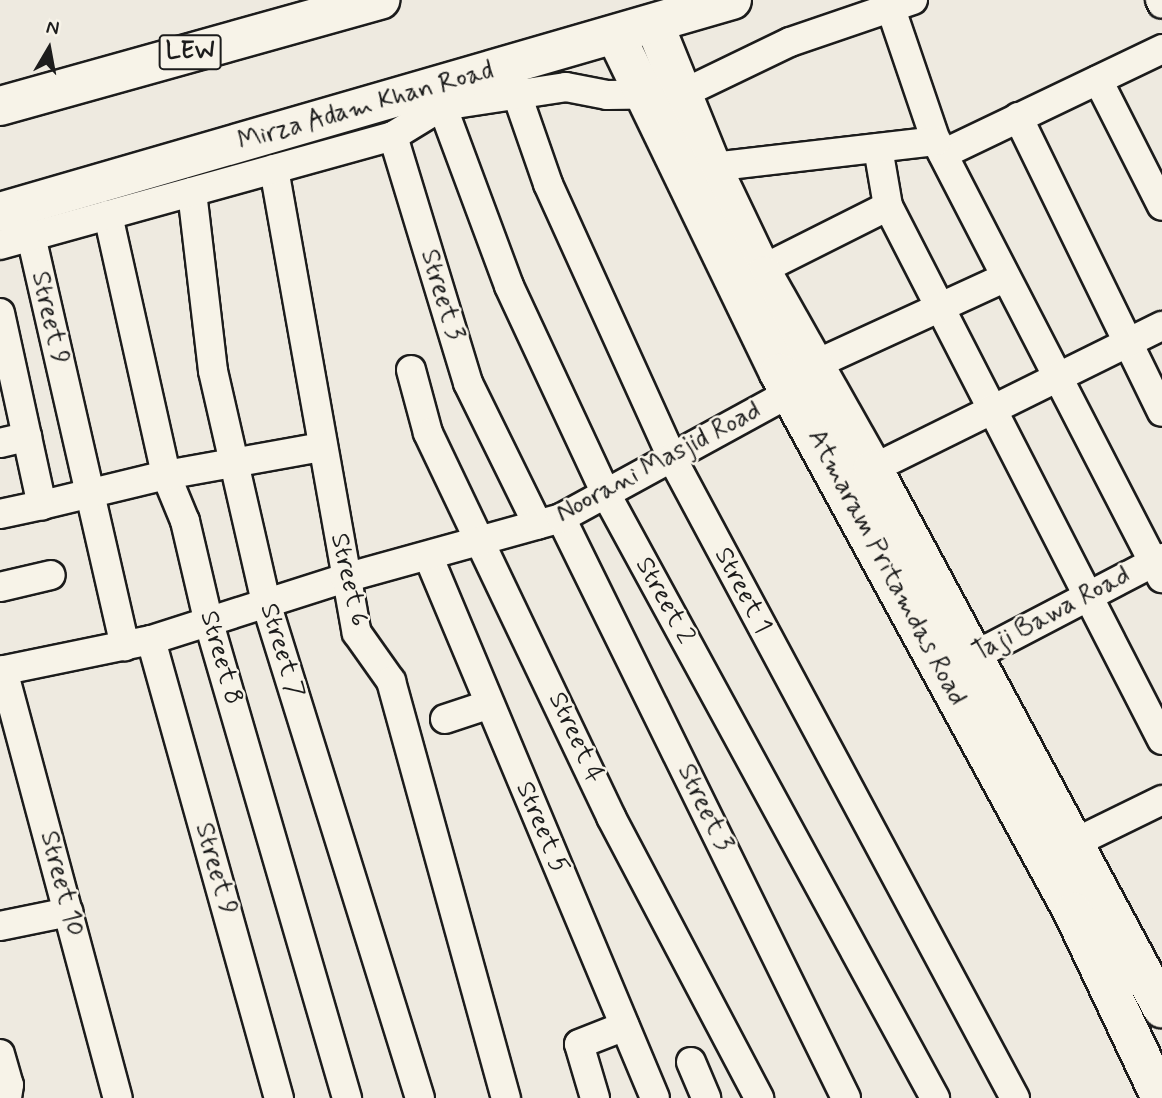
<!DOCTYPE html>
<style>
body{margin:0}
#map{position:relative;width:1162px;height:1098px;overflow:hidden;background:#eeeae0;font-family:Mynerve,sans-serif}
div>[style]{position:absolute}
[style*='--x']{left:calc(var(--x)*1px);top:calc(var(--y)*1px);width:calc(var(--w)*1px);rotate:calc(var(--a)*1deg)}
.roads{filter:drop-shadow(2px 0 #1c1c1c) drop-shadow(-2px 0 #1c1c1c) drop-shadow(0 2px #1c1c1c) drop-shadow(0 -2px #1c1c1c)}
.street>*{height:28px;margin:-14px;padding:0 14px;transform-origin:14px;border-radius:14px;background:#f7f3e8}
.secondary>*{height:38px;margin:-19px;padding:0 19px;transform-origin:19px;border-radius:19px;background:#f7f3e8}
.highway>*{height:38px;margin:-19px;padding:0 19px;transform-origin:19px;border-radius:19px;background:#f7f3e8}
span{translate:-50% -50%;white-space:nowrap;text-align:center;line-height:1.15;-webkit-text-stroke:5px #f7f3e8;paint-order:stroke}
.shield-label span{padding:2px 5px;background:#f7f3e8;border:2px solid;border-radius:5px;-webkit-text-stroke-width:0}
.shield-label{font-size:24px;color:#1c1c1c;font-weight:700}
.street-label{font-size:26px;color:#1c1c1c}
.north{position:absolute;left:14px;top:14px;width:70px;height:70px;-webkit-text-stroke:5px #f7f3e8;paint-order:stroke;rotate:10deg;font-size:19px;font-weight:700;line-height:28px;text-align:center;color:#1c1c1c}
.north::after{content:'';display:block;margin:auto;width:24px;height:32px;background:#1c1c1c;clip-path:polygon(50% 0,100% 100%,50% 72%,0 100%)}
</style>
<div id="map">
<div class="roads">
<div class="street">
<i style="--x:1160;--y:0;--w:4;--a:63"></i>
<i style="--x:890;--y:6;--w:143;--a:71.2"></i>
<i style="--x:936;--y:141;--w:492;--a:62.7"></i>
<i style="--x:507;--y:66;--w:125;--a:70.8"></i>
<i style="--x:548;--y:184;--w:303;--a:65.6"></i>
<i style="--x:673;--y:460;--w:724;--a:61.81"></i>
<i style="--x:1098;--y:80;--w:141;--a:63.1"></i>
<i style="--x:434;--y:84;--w:215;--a:69.6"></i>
<i style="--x:509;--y:286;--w:230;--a:65"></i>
<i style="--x:606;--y:494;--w:688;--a:61.42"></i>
<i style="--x:1018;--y:117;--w:328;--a:64"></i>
<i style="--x:393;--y:136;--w:258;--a:73.1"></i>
<i style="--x:468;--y:383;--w:158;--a:63.8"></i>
<i style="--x:878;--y:148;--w:59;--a:80.2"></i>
<i style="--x:888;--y:206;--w:600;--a:62.84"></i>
<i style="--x:943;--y:154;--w:243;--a:-25.6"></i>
<i style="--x:712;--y:167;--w:226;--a:-6.6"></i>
<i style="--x:274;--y:169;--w:471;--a:79.9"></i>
<i style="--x:357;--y:633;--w:59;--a:54.7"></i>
<i style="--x:391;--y:681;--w:433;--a:74.6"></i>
<i style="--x:192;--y:192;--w:180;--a:83.3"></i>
<i style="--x:213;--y:371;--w:241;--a:77.1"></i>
<i style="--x:267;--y:606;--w:515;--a:72.73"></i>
<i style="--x:108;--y:215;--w:266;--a:77.4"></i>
<i style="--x:166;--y:475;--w:50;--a:67.6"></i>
<i style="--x:185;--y:521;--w:105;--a:76.8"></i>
<i style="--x:209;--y:623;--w:495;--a:73.8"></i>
<i style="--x:31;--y:236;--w:421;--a:77.1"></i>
<i style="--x:0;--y:245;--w:408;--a:-15.5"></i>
<i style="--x:393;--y:136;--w:57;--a:-31.5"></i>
<i style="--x:442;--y:106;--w:125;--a:-8.7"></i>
<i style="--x:566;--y:87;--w:42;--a:11"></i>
<i style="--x:607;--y:95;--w:75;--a:-0.8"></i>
<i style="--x:682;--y:94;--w:120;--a:-25.7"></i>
<i style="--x:790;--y:42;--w:130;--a:-18.9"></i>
<i style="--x:761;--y:270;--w:142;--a:-26.7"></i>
<i style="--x:0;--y:313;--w:197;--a:77.7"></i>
<i style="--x:42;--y:505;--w:43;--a:167.9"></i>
<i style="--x:812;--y:366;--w:213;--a:-24.6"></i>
<i style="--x:411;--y:370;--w:65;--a:74.9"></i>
<i style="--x:428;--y:433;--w:425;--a:64.5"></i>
<i style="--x:611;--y:817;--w:318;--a:62.2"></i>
<i style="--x:0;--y:443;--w:28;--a:-13"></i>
<i style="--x:856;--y:477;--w:341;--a:-26.3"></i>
<i style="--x:42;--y:505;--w:128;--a:-13.6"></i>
<i style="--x:166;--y:475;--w:158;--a:-10.2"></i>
<i style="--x:561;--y:518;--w:646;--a:63.83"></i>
<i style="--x:429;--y:558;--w:585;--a:67.29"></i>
<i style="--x:0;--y:587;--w:52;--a:-13.2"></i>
<i style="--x:151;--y:640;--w:476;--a:74.4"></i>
<i style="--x:957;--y:665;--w:231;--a:-27.6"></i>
<i style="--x:3;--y:670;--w:443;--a:75"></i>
<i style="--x:0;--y:671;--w:154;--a:-11.6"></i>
<i style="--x:151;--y:640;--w:204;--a:-17.7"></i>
<i style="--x:345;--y:578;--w:224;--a:-15.5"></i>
<i style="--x:561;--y:518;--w:260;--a:-28.7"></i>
<i style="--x:445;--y:719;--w:47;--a:-18.4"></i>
<i style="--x:1058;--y:851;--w:116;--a:-26.1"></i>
<i style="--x:0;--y:926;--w:70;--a:-11.5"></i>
<i style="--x:0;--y:1054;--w:32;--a:74"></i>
<i style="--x:9;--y:1085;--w:13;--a:99"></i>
<i style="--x:691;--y:1062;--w:39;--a:67"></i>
<i style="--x:595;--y:1098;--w:56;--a:-106.5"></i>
<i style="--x:579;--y:1044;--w:49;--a:-21.4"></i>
</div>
<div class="secondary">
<i style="--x:655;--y:26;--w:152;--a:68"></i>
<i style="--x:712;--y:167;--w:121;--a:64.5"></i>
<i style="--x:764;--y:276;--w:222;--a:60.5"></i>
<i style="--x:873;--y:469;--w:612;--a:61.8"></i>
<i style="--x:616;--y:36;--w:374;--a:64.2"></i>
<i style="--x:779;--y:373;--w:614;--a:61.39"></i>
<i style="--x:1073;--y:912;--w:206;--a:64.7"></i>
<i style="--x:0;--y:212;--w:762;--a:-16.15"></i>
</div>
<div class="highway">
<i style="--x:0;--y:106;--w:395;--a:-15.6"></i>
</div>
</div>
<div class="shield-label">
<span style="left:190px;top:52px">LEW</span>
</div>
<div class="street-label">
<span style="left:366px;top:107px;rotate:-16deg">Mirza Adam Khan Road</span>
<span style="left:441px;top:295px;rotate:73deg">Street 3</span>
<span style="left:49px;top:318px;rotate:77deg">Street 9</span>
<span style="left:659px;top:463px;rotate:-28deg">Noorani Masjid Road</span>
<span style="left:886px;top:568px;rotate:62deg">Atmaram Pritamdas Road</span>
<span style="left:348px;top:580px;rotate:77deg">Street 6</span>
<span style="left:742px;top:591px;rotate:62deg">Street 1</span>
<span style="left:664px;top:601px;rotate:61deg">Street 2</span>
<span style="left:1052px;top:615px;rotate:-28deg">Taji Bawa Road</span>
<span style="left:281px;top:651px;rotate:73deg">Street 7</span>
<span style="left:220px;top:658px;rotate:74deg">Street 8</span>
<span style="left:575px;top:738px;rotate:65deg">Street 4</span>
<span style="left:704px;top:808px;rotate:64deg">Street 3</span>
<span style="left:541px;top:828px;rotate:67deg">Street 5</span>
<span style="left:215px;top:869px;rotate:74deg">Street 9</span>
<span style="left:61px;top:884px;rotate:75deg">Street 10</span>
</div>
<div class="north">N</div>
</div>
